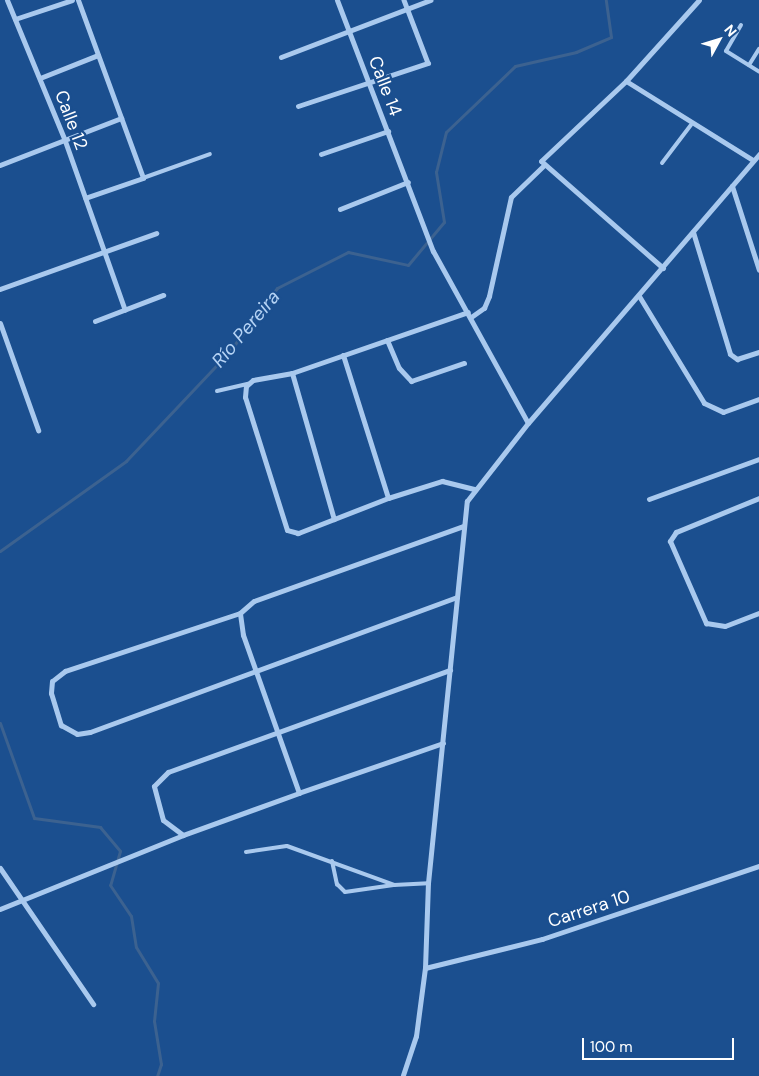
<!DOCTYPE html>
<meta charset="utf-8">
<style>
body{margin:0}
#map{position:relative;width:759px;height:1076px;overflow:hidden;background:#1b4f8f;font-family:"DM Sans",sans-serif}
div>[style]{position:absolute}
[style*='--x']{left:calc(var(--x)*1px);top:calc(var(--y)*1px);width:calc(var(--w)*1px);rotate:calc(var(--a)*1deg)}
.stream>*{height:3px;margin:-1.5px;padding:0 1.5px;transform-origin:1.5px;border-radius:1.5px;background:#3c6290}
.service>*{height:4px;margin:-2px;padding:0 2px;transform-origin:2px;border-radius:2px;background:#a9c9ee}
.pedestrian>*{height:4.5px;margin:-2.25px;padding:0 2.25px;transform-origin:2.25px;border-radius:2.25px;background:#a9c9ee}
.minor>*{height:5px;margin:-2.5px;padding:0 2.5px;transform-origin:2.5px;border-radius:2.5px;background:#a9c9ee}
span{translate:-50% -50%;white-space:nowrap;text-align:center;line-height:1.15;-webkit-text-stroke:4.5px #1b4f8f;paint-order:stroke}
.street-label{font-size:18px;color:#fff}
.water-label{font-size:19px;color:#b5d3f5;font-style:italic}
.north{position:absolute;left:694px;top:15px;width:50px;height:50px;-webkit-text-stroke:4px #1b4f8f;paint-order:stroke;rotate:51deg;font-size:14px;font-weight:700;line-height:20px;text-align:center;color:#fff}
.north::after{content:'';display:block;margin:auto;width:18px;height:22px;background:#fff;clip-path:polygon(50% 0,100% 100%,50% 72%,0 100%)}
.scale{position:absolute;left:582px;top:1038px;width:152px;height:22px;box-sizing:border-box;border:2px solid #fff;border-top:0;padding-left:6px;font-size:15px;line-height:18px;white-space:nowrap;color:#fff;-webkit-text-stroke:4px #1b4f8f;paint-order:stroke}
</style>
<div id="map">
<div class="stream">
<i style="--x:0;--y:551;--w:155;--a:-35.5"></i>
<i style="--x:126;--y:461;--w:150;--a:-46.6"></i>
<i style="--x:229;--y:352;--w:80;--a:-53.1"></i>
<i style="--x:277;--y:288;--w:80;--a:-26.9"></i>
<i style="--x:348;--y:252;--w:61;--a:12.2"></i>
<i style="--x:408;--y:265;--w:56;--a:-50.1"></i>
<i style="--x:444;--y:222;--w:51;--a:-99.1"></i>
<i style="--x:436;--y:172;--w:41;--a:-76"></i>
<i style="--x:446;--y:132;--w:95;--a:-43.7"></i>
<i style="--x:515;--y:66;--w:63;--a:-12.9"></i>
<i style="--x:576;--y:52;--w:38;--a:-23"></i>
<i style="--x:611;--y:37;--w:37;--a:-98"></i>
<i style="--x:0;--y:723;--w:101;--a:70.3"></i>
<i style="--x:34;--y:818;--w:67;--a:7.8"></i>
<i style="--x:100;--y:827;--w:31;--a:50"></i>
<i style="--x:120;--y:851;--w:35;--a:106"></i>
<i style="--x:110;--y:885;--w:37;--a:56"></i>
<i style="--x:131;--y:916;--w:31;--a:81"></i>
<i style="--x:136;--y:947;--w:42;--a:58.6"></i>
<i style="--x:158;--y:983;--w:38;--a:96"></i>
<i style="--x:154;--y:1021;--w:44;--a:80.8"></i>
<i style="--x:161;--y:1064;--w:13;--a:108"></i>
</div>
<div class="service">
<i style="--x:741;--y:25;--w:30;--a:120"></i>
<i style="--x:726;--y:51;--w:39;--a:32"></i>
<i style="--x:749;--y:65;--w:19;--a:-58"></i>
<i style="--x:662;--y:163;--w:48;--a:-52.7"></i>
<i style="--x:143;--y:178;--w:71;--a:-19.7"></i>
<i style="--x:217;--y:391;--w:32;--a:-13"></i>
<i style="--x:246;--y:852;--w:41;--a:-8.3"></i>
<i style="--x:287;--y:846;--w:114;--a:20"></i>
<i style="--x:394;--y:885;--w:34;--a:-3"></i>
<i style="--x:332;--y:861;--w:24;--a:78"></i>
<i style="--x:337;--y:884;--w:11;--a:45"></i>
<i style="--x:345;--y:892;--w:49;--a:-8.1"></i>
</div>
<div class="pedestrian">
<i style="--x:404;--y:0;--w:67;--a:69.1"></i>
</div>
<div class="minor">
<i style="--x:7;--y:0;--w:152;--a:67.6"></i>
<i style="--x:65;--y:141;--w:179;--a:70.5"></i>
<i style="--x:78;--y:0;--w:189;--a:69.9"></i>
<i style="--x:143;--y:178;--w:61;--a:161"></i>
<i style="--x:337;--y:0;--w:269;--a:69.1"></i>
<i style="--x:433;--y:251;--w:196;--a:61.1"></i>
<i style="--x:15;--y:19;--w:60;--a:-18.4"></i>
<i style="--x:281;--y:57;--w:160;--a:-20.9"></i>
<i style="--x:40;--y:78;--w:62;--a:-21.6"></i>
<i style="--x:626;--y:81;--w:150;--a:31.9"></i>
<i style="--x:298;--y:106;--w:137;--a:-18.3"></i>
<i style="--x:321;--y:154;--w:71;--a:-18.9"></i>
<i style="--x:0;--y:165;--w:130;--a:-21.2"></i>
<i style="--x:732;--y:186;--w:88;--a:72.2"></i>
<i style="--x:340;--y:209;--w:73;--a:-21.7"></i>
<i style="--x:693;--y:232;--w:127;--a:73.1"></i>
<i style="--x:730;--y:354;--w:9;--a:36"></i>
<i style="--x:737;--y:359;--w:23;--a:-18"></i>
<i style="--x:663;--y:268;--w:162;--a:-138.7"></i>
<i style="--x:541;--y:161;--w:117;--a:-43.3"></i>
<i style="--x:626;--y:81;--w:109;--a:-48"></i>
<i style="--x:0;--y:289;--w:166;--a:-19.7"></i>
<i style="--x:639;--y:296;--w:125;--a:58.7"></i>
<i style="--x:704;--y:403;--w:21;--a:25"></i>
<i style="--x:723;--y:412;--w:38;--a:-20"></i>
<i style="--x:471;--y:317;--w:16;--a:-35"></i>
<i style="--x:484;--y:308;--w:13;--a:-67"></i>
<i style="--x:489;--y:296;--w:101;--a:-77.5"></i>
<i style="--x:511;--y:197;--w:45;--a:-44.1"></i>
<i style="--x:95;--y:321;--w:73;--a:-20.9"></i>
<i style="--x:0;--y:323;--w:114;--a:70.4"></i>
<i style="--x:387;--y:340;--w:30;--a:67"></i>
<i style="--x:399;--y:368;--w:18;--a:47"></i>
<i style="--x:411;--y:381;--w:56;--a:-18.8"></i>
<i style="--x:343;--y:355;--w:150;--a:72.5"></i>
<i style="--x:388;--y:498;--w:57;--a:-17.5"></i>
<i style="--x:442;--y:481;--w:34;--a:14"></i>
<i style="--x:292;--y:373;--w:152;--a:74"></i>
<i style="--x:388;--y:498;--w:97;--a:158.7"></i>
<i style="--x:298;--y:533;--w:11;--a:-165"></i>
<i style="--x:287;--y:530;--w:139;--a:-107.5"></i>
<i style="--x:245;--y:397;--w:11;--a:-85"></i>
<i style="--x:246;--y:386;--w:9;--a:-41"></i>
<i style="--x:253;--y:380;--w:40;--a:-10"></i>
<i style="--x:292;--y:373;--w:186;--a:-19.1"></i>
<i style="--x:759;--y:498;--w:90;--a:157.7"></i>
<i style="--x:676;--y:532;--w:11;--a:124"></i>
<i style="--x:670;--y:541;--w:90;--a:66.3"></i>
<i style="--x:706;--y:623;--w:19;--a:9"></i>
<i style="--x:725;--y:626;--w:36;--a:-21"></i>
<i style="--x:649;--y:499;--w:117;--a:-20"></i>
<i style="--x:240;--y:613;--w:184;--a:161.7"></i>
<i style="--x:65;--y:671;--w:16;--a:142"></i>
<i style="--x:52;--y:681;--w:12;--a:95"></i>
<i style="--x:51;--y:693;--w:34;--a:73"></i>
<i style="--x:61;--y:725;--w:18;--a:29"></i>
<i style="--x:77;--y:734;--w:13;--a:-9"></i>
<i style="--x:90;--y:732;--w:391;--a:-20.2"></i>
<i style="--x:443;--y:743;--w:152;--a:160.9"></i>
<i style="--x:299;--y:793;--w:168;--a:-109.5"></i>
<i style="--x:243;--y:635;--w:22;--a:-98"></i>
<i style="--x:240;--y:613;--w:18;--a:-41"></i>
<i style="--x:254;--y:601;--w:222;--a:-19.7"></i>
<i style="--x:299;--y:793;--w:123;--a:160.1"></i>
<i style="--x:183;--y:835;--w:25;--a:-143"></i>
<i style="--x:163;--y:820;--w:35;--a:-105"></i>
<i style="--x:154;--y:786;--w:20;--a:-45"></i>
<i style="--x:168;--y:772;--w:300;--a:-19.9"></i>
<i style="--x:0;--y:868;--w:165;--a:55.6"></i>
<i style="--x:0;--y:909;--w:197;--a:-22"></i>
<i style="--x:425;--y:968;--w:121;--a:-13.9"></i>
<i style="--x:542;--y:939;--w:229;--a:-18.6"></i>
<i style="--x:403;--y:1075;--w:41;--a:-71.6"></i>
<i style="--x:416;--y:1036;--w:69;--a:-82.5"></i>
<i style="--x:425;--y:968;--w:85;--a:-88"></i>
<i style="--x:428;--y:883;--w:384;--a:-84.2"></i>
<i style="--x:467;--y:501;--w:99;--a:-52"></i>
<i style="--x:528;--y:423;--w:355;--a:-49.3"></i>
</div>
<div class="street-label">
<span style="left:385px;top:86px;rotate:69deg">Calle 14</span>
<span style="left:71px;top:120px;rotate:69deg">Calle 12</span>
<span style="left:589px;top:909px;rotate:-18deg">Carrera 10</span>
</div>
<div class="water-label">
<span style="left:246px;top:329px;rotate:-50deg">Río Pereira</span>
</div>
<div class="north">N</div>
<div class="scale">100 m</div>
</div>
